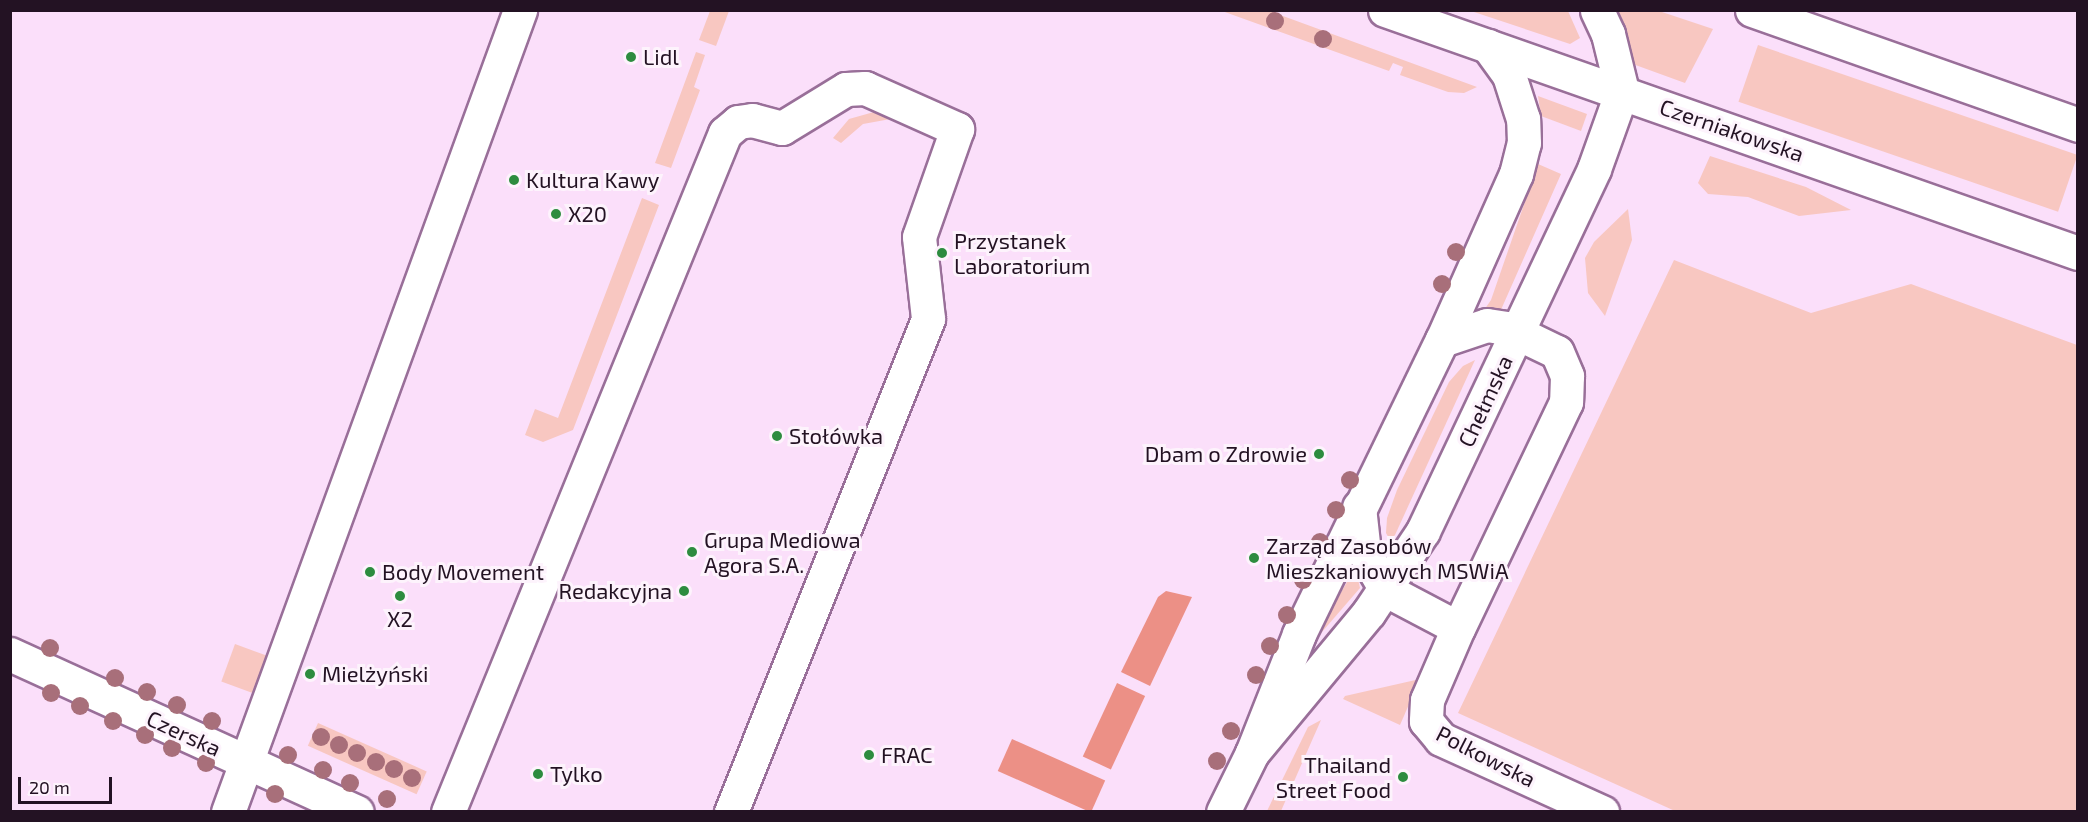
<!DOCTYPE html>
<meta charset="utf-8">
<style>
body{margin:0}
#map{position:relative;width:2088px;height:822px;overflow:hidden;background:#fbdffa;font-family:"Exo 2",sans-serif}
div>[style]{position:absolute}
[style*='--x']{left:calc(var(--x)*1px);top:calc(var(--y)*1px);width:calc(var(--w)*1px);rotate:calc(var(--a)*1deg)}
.green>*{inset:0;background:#f8c7c1;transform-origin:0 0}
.forest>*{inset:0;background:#ec9086;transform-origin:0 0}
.roads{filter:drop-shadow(2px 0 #996f99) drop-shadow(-2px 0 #996f99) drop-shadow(0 2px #996f99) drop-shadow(0 -2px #996f99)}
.minor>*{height:33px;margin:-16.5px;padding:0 16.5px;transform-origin:16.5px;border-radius:16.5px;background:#fff}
.major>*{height:33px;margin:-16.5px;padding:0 16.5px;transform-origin:16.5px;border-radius:16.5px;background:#fff}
.trees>*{width:18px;height:18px;margin:-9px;border-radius:50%;background:#a86f7a}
.dots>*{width:16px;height:16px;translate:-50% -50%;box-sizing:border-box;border:3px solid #fdf3fc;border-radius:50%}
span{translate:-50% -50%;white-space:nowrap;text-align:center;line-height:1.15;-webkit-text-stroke:6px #fdf3fc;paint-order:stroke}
.poi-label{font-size:22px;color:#231223}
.left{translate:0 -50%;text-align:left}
.right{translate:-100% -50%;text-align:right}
.street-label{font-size:22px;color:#231223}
.frame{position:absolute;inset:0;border:12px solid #231223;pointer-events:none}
.scale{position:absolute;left:18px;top:777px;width:94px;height:27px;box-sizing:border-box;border:3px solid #231223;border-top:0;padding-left:8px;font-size:18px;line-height:21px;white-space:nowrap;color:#231223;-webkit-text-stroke:4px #fdf3fc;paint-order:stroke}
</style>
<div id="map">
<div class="green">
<i style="clip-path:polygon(710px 11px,729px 11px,716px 46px,699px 40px)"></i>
<i style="clip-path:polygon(1222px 11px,1269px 11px,1477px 87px,1464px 93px,1448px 92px,1400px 75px,1403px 67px,1393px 63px,1389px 71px)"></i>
<i style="clip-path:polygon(1471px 11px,1568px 11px,1580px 38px,1570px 44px)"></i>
<i style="clip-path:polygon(1618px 11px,1659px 11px,1713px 29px,1685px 83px,1630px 63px)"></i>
<i style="left:1758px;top:45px;width:338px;height:60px;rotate:19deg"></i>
<i style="clip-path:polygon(696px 52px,705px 55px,694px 87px,700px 90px,671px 168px,655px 163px)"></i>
<i style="clip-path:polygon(1538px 96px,1587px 114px,1581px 131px,1541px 116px)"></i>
<i style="clip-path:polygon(881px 110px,896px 118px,863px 124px,841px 143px,833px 138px,849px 119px)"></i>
<i style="clip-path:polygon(1710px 156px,1806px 187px,1851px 210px,1799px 216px,1748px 197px,1708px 194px,1698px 183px)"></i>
<i style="clip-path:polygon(1538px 164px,1561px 174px,1500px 312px,1480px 316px,1491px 300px)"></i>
<i style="clip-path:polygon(642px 198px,659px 205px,573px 430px,543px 442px,525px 435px,535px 409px,558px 418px)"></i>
<i style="clip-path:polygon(1628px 209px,1632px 240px,1605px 316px,1588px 293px,1585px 258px,1594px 242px)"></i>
<i style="clip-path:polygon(1674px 260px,1811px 313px,1911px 284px,2077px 345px,2077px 811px,1675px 811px,1458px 713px)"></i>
<i style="clip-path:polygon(1475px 360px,1395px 535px,1390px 540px,1386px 533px,1387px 518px,1397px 490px,1449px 382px,1463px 366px)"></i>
<i style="clip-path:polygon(1350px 577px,1358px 579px,1360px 588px,1309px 647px)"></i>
<i style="left:235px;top:644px;width:37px;height:40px;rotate:20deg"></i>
<i style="clip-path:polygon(1420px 679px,1400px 725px,1343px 699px,1345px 696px)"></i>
<i style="clip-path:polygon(1321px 720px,1281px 811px,1267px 811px,1308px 727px)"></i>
<i style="left:318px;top:723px;width:119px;height:25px;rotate:24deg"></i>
</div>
<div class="forest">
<i style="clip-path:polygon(1166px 591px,1192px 597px,1150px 686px,1121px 672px,1158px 597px)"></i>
<i style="left:1117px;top:683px;width:31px;height:81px;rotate:25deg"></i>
<i style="left:1012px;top:739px;width:102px;height:35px;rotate:24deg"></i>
</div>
<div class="roads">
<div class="minor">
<i style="--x:1442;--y:340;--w:47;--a:-18.4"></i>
<i style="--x:1487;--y:325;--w:20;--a:9"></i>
<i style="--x:1507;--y:328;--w:55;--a:25.6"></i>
<i style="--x:1557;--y:352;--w:26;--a:67"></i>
<i style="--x:1567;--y:376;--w:26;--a:92"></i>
<i style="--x:1566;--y:402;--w:250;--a:115.5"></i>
<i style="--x:1458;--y:628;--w:78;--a:113.3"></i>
<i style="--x:1427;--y:700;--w:21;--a:93"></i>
<i style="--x:1426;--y:721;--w:23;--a:50"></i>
<i style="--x:1441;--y:739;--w:177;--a:24.4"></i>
<i style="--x:1359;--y:507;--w:45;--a:83.7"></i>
<i style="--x:1364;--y:552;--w:44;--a:59.9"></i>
<i style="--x:1386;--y:590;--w:81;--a:27.8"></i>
<i style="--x:10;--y:654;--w:381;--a:24.5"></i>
<i style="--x:1252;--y:753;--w:183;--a:-50.3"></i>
<i style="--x:1369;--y:612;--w:97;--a:-56.3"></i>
<i style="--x:1423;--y:531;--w:400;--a:-64.7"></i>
<i style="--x:1594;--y:169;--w:83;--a:-70.3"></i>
<i style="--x:1622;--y:91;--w:59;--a:-103.8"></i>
<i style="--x:1608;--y:34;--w:26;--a:-115"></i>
<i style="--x:228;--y:812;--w:854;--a:-69.99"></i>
<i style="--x:448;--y:812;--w:733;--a:-67.81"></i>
<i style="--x:725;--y:133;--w:17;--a:-40"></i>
<i style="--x:738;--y:122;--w:14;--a:-8"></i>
<i style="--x:752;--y:120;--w:31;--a:15"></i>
<i style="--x:782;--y:128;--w:75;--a:-31.4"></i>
<i style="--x:846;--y:89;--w:19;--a:-3"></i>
<i style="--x:865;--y:88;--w:101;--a:24"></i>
<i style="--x:957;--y:129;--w:114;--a:109.4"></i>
<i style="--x:919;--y:237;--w:82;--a:83.7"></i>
<i style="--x:928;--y:319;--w:531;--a:111.78"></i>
<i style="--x:1223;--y:812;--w:66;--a:-63.8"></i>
<i style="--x:1252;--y:753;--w:128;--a:-68.4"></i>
<i style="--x:1299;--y:634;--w:327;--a:-64.1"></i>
<i style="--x:1442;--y:340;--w:182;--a:-66"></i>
<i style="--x:1516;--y:174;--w:32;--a:-76"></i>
<i style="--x:1524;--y:143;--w:24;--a:-92"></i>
<i style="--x:1523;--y:119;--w:46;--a:-107.7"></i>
<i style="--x:1509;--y:75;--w:36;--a:-126"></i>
</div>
<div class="major">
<i style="--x:1385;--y:10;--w:734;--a:19.32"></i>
<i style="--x:1752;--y:10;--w:346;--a:19.4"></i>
</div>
</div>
<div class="trees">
<i style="left:1275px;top:21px"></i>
<i style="left:1323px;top:39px"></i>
<i style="left:1456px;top:252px"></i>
<i style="left:1442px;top:284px"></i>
<i style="left:1350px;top:480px"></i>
<i style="left:1336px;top:510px"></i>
<i style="left:1320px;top:542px"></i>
<i style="left:1303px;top:580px"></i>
<i style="left:1287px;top:615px"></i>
<i style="left:1270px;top:646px"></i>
<i style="left:50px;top:648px"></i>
<i style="left:1256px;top:675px"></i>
<i style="left:115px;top:678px"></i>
<i style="left:147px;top:692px"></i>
<i style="left:51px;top:693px"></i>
<i style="left:177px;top:705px"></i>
<i style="left:80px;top:706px"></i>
<i style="left:113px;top:721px"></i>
<i style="left:212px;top:721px"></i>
<i style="left:1231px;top:731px"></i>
<i style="left:145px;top:735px"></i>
<i style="left:321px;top:737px"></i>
<i style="left:339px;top:745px"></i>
<i style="left:172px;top:748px"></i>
<i style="left:357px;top:753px"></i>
<i style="left:288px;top:755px"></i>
<i style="left:1217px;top:761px"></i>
<i style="left:376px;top:762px"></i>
<i style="left:206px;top:763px"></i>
<i style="left:394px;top:769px"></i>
<i style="left:323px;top:770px"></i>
<i style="left:412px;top:778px"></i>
<i style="left:350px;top:783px"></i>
<i style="left:275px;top:794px"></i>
<i style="left:387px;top:799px"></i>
</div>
<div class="dots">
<i style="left:631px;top:57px;background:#2d8c3f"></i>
<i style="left:514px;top:180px;background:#2d8c3f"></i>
<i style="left:556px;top:214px;background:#2d8c3f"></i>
<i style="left:942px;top:253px;background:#2d8c3f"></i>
<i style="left:777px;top:436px;background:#2d8c3f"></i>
<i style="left:1319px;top:454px;background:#2d8c3f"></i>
<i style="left:692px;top:552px;background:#2d8c3f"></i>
<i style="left:1254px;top:558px;background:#2d8c3f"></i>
<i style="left:370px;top:572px;background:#2d8c3f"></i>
<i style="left:684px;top:591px;background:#2d8c3f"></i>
<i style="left:400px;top:596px;background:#2d8c3f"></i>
<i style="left:310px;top:674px;background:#2d8c3f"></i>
<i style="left:869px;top:755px;background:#2d8c3f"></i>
<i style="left:538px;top:774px;background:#2d8c3f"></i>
<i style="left:1403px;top:777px;background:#2d8c3f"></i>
</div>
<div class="poi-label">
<span class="left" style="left:643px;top:57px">Lidl</span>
<span class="left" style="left:526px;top:180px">Kultura Kawy</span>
<span class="left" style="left:568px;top:214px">X20</span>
<span class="left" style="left:954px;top:253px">Przystanek<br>Laboratorium</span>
<span class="left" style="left:789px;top:436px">Stołówka</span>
<span class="right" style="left:1307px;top:454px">Dbam o Zdrowie</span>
<span class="left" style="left:704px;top:552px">Grupa Mediowa<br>Agora S.A.</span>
<span class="left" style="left:1266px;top:558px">Zarząd Zasobów<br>Mieszkaniowych MSWiA</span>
<span class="left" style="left:382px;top:572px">Body Movement</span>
<span class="right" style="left:672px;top:591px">Redakcyjna</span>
<span style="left:400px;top:619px">X2</span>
<span class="left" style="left:322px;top:674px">Mielżyński</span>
<span class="left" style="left:881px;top:755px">FRAC</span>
<span class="right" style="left:1391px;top:777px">Thailand<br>Street Food</span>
<span class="left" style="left:550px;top:774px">Tylko</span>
</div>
<div class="street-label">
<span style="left:1732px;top:130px;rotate:19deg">Czerniakowska</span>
<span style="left:1485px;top:401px;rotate:-65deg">Chełmska</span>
<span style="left:184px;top:733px;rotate:25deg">Czerska</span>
<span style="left:1486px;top:756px;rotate:27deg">Polkowska</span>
</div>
<div class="frame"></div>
<div class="scale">20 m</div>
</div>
